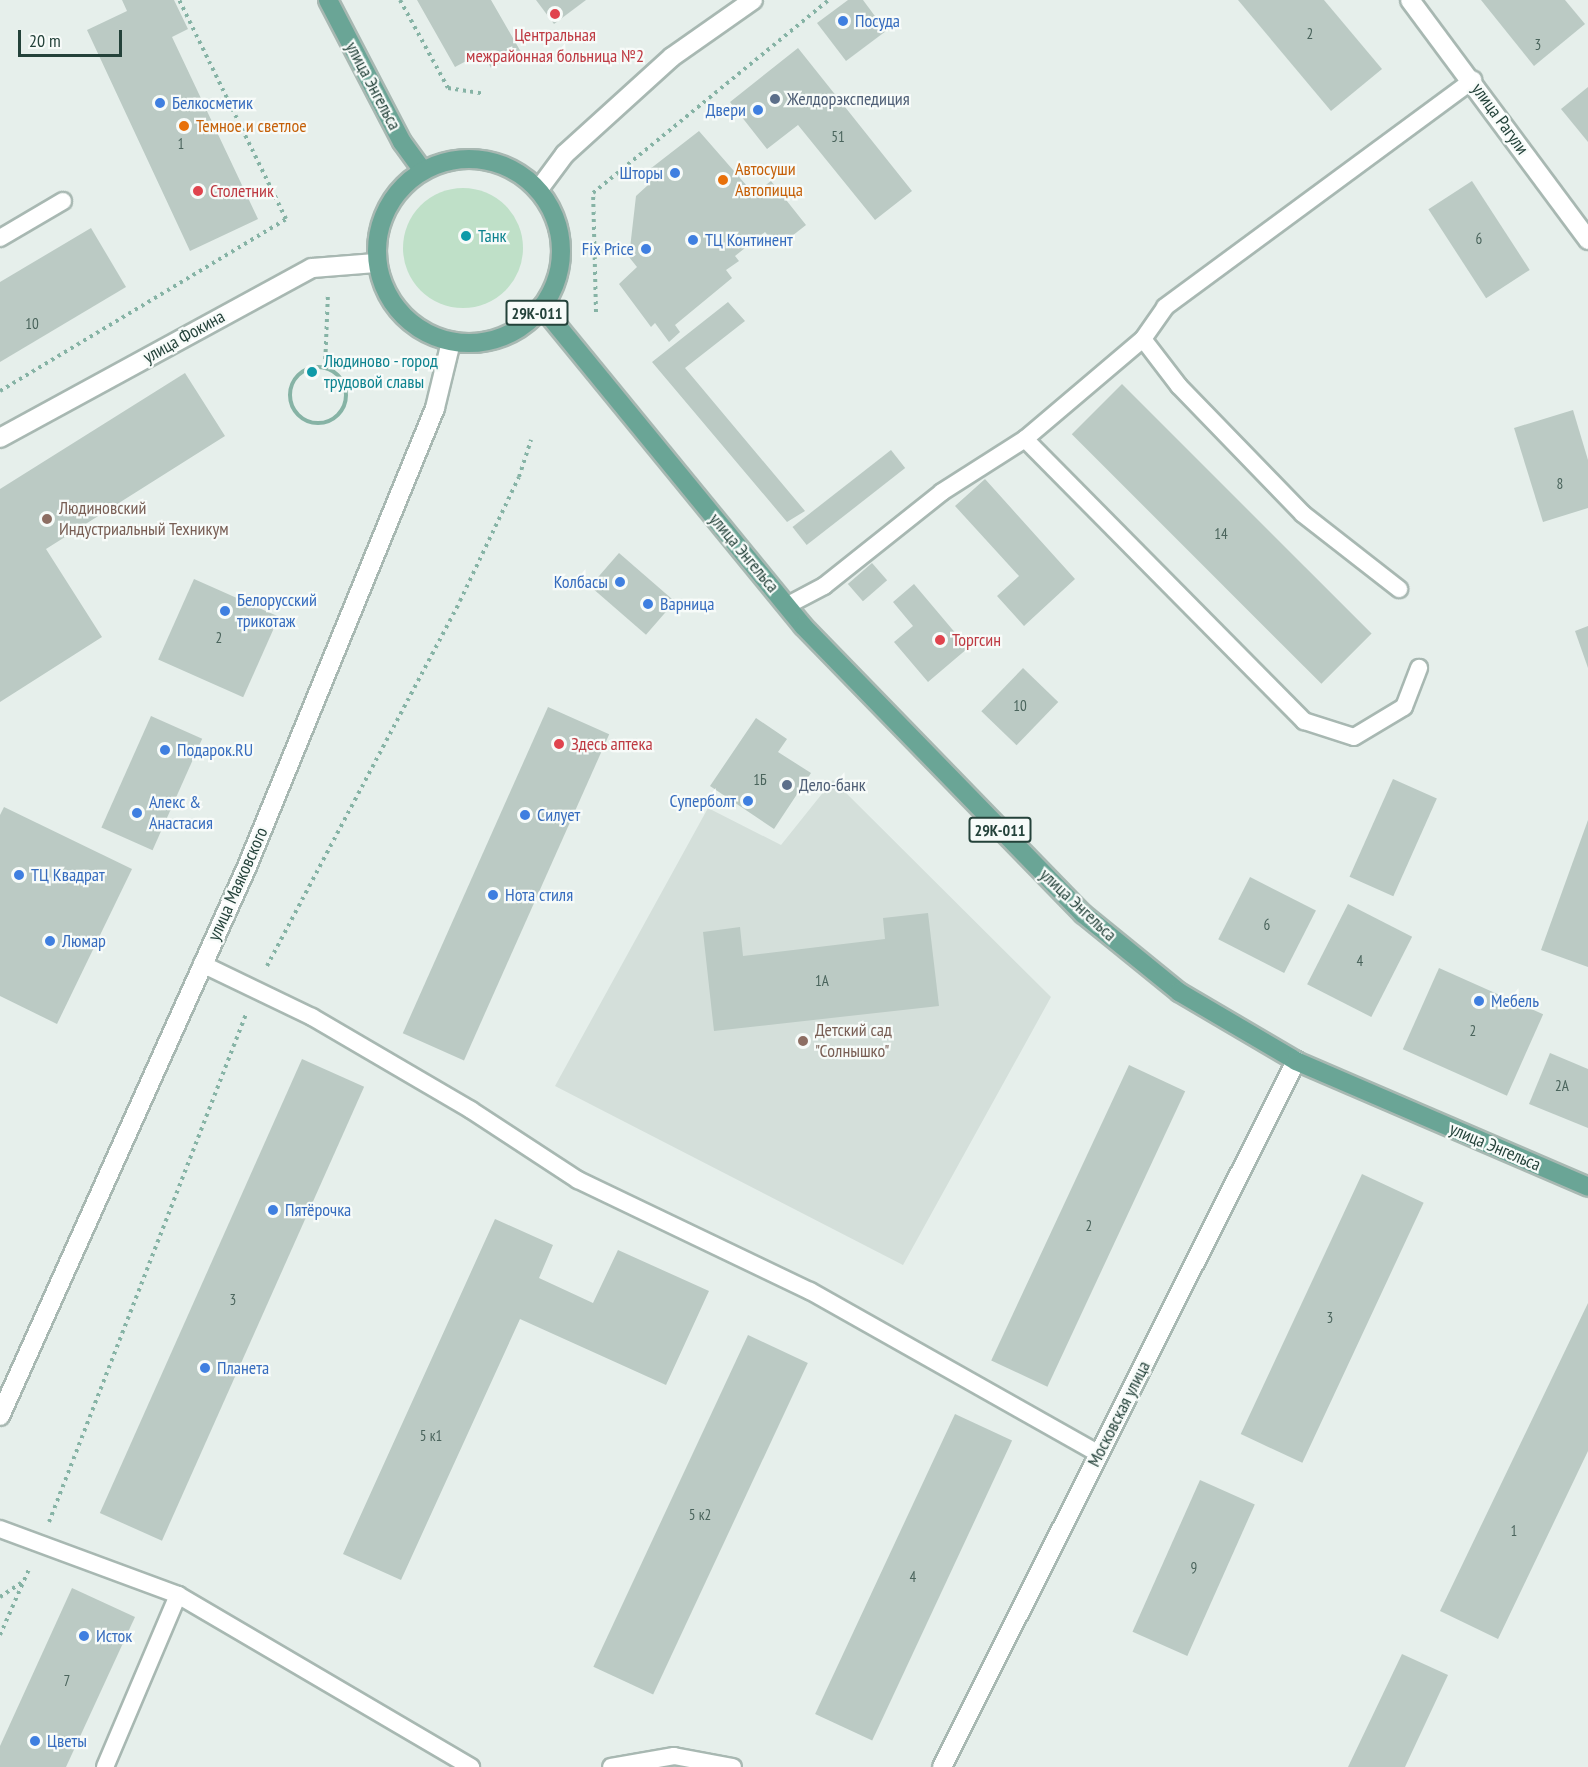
<!DOCTYPE html>
<meta charset="utf-8">
<style>
body{margin:0}
#map{position:relative;width:1588px;height:1767px;overflow:hidden;background:#e6efeb;font-family:"PT Sans Narrow",sans-serif}
div>[style]{position:absolute}
[style*='--x']{left:calc(var(--x)*1px);top:calc(var(--y)*1px);width:calc(var(--w)*1px);rotate:calc(var(--a)*1deg)}
.built>*{inset:0;background:#d4dfda}
.green>*{inset:0;background:#bfe0c8}
.round{border-radius:50%}
.building>*{inset:0;background:#bbcac4;transform-origin:0 0}
.path>*{height:4px;margin-top:-2px;transform-origin:0;background:repeating-linear-gradient(90deg,#86b3a5 0 3px,transparent 0 7.5px)}
.path>.ring{margin:-2px;padding:0;box-sizing:content-box;background:none;border:4px solid #86b3a5;border-radius:50%}
.roads{filter:drop-shadow(2px 0 #a8b8b2) drop-shadow(-2px 0 #a8b8b2) drop-shadow(0 2px #a8b8b2) drop-shadow(0 -2px #a8b8b2)}
.lane>*{height:16px;margin:-8px;padding:0 8px;transform-origin:8px;border-radius:8px;background:#fff}
.street>*{height:18px;margin:-9px;padding:0 9px;transform-origin:9px;border-radius:9px;background:#fff}
.secondary>*{height:18px;margin:-9px;padding:0 9px;transform-origin:9px;border-radius:9px;background:#fff}
.primary>*{height:18px;margin:-9px;padding:0 9px;transform-origin:9px;border-radius:9px;background:#6aa596}
.primary>.ring{margin:-9px;padding:0;box-sizing:content-box;background:none;border:18px solid #6aa596;border-radius:50%}
.dots>*{width:16px;height:16px;translate:-50% -50%;box-sizing:border-box;border:3px solid #f7fbf9;border-radius:50%}
span{translate:-50% -50%;white-space:nowrap;text-align:center;line-height:1.15;-webkit-text-stroke:4.5px #f7fbf9;paint-order:stroke}
.number-label{font-size:15px;color:#4a645c}
.number-label span{-webkit-text-stroke-width:0}
.shield-label span{padding:2px 4px;background:#f7fbf9;border:2px solid;border-radius:4px;-webkit-text-stroke-width:0}
.shield-label{font-size:16px;color:#24423a;font-weight:700}
.shop-label{font-size:18px;color:#366cbe}
.left{translate:0 -50%;text-align:left}
.right{translate:-100% -50%;text-align:right}
.health-label{font-size:18px;color:#be3a42}
.street-label{font-size:18px;color:#24423a}
.service-label{font-size:18px;color:#4e5e75}
.food-label{font-size:18px;color:#c56008}
.culture-label{font-size:18px;color:#0d838f}
.education-label{font-size:18px;color:#785e54}
.scale{position:absolute;left:18px;top:30px;width:104px;height:27px;box-sizing:border-box;border:3px solid #24423a;border-top:0;padding-left:8px;font-size:18px;line-height:21px;white-space:nowrap;color:#24423a;-webkit-text-stroke:4px #f7fbf9;paint-order:stroke}
</style>
<div id="map">
<div class="built">
<i style="clip-path:polygon(833px 780px,1051px 997px,903px 1265px,555px 1086px,708px 808px,781px 845px)"></i>
</div>
<div class="green">
<i class="round" style="left:403px;top:188px;width:120px;height:120px"></i>
</div>
<div class="building">
<i style="clip-path:polygon(122px 0,174px 0,188px 29px,172px 37px,258px 219px,190px 251px,87px 30px,127px 11px)"></i>
<i style="clip-path:polygon(417px 0,491px 0,521px 52px,491px 68px,483px 52px,455px 67px)"></i>
<i style="clip-path:polygon(536px 0,586px 0,554px 24px)"></i>
<i style="clip-path:polygon(848px 0,863px 0,886px 31px,846px 61px,817px 23px)"></i>
<i style="clip-path:polygon(1238px 0,1324px 0,1382px 69px,1331px 111px)"></i>
<i style="clip-path:polygon(1481px 0,1565px 0,1585px 24px,1534px 66px)"></i>
<i style="clip-path:polygon(798px 48px,912px 191px,875px 220px,798px 125px,767px 149px,730px 102px)"></i>
<i style="clip-path:polygon(1588px 87px,1588px 142px,1561px 109px)"></i>
<i style="clip-path:polygon(699px 131px,754px 194px,771px 181px,806px 225px,778px 247px,765px 232px,735px 256px,739px 261px,726px 270px,732px 278px,675px 325px,680px 332px,669px 342px,655px 323px,651px 327px,619px 284px,637px 267px,629px 257px,636px 196px,648px 185px,641px 176px)"></i>
<i style="left:1472px;top:181px;width:106px;height:52px;rotate:57deg"></i>
<i style="clip-path:polygon(91px 228px,126px 287px,0 362px,0 282px)"></i>
<i style="clip-path:polygon(728px 302px,745px 321px,685px 368px,805px 511px,787px 522px,652px 362px)"></i>
<i style="clip-path:polygon(185px 373px,225px 436px,46px 549px,102px 637px,0 702px,0 489px)"></i>
<i style="left:1122px;top:384px;width:353px;height:71px;rotate:45deg"></i>
<i style="clip-path:polygon(1573px 410px,1588px 460px,1588px 508px,1543px 522px,1514px 428px)"></i>
<i style="left:891px;top:450px;width:23px;height:125px;rotate:52deg"></i>
<i style="clip-path:polygon(985px 479px,1075px 579px,1024px 626px,997px 596px,1019px 576px,955px 506px)"></i>
<i style="left:619px;top:553px;width:74px;height:44px;rotate:41deg"></i>
<i style="left:872px;top:563px;width:23px;height:32px;rotate:49deg"></i>
<i style="left:194px;top:579px;width:93px;height:88px;rotate:24deg"></i>
<i style="clip-path:polygon(914px 584px,968px 648px,928px 682px,894px 642px,913px 626px,893px 602px)"></i>
<i style="clip-path:polygon(1588px 626px,1588px 668px,1575px 631px)"></i>
<i style="left:1023px;top:668px;width:49px;height:60px;rotate:44deg"></i>
<i style="left:548px;top:707px;width:67px;height:357px;rotate:24deg"></i>
<i style="left:151px;top:716px;width:56px;height:122px;rotate:24deg"></i>
<i style="clip-path:polygon(756px 718px,787px 739px,778px 752px,811px 773px,774px 829px,710px 786px)"></i>
<i style="left:1393px;top:779px;width:48px;height:107px;rotate:24deg"></i>
<i style="clip-path:polygon(4px 807px,132px 869px,57px 1024px,0 996px,0 815px)"></i>
<i style="clip-path:polygon(1588px 820px,1588px 967px,1541px 950px)"></i>
<i style="left:1250px;top:877px;width:74px;height:70px;rotate:27deg"></i>
<i style="left:1348px;top:904px;width:72px;height:90px;rotate:27deg"></i>
<i style="clip-path:polygon(928px 913px,939px 1006px,714px 1031px,703px 932px,740px 927px,743px 956px,885px 939px,883px 918px)"></i>
<i style="left:1439px;top:968px;width:114px;height:89px;rotate:24deg"></i>
<i style="clip-path:polygon(1550px 1053px,1588px 1069px,1588px 1128px,1529px 1104px)"></i>
<i style="left:302px;top:1059px;width:68px;height:497px;rotate:24deg"></i>
<i style="left:1129px;top:1065px;width:62px;height:326px;rotate:25deg"></i>
<i style="left:1362px;top:1174px;width:68px;height:287px;rotate:25deg"></i>
<i style="clip-path:polygon(495px 1219px,553px 1245px,539px 1278px,593px 1303px,618px 1250px,709px 1291px,666px 1385px,520px 1319px,401px 1580px,343px 1554px)"></i>
<i style="clip-path:polygon(1588px 1303px,1588px 1451px,1498px 1639px,1440px 1611px)"></i>
<i style="left:748px;top:1335px;width:66px;height:366px;rotate:25deg"></i>
<i style="left:955px;top:1414px;width:63px;height:331px;rotate:25deg"></i>
<i style="left:1200px;top:1480px;width:60px;height:166px;rotate:24deg"></i>
<i style="clip-path:polygon(72px 1588px,135px 1617px,66px 1767px,0 1767px,0 1746px)"></i>
<i style="clip-path:polygon(1402px 1654px,1448px 1675px,1405px 1767px,1348px 1767px)"></i>
</div>
<div class="path">
<i style="--x:400;--y:0;--w:100;--a:61.4"></i>
<i style="--x:448;--y:88;--w:36;--a:9"></i>
<i style="--x:596;--y:312;--w:119;--a:-91.4"></i>
<i style="--x:593;--y:193;--w:305;--a:-39.3"></i>
<i class="ring" style="left:290px;top:367px;width:52px;height:52px"></i>
<i style="--x:325;--y:367;--w:74;--a:-87.7"></i>
<i style="--x:0;--y:391;--w:334;--a:-31"></i>
<i style="--x:286;--y:219;--w:244;--a:-116"></i>
<i style="--x:267;--y:966;--w:413;--a:-62.1"></i>
<i style="--x:460;--y:601;--w:137;--a:-64.6"></i>
<i style="--x:519;--y:477;--w:39;--a:-72"></i>
<i style="--x:49;--y:1522;--w:545;--a:-68.8"></i>
<i style="--x:0;--y:1597;--w:29;--a:-34"></i>
<i style="--x:0;--y:1635;--w:74;--a:-66.2"></i>
</div>
<div class="roads">
<div class="lane">
<i style="--x:0;--y:238;--w:73;--a:-30.4"></i>
<i style="--x:1143;--y:339;--w:59;--a:52.5"></i>
<i style="--x:1179;--y:386;--w:178;--a:45.9"></i>
<i style="--x:1303;--y:514;--w:122;--a:38"></i>
<i style="--x:1025;--y:439;--w:397;--a:45.3"></i>
<i style="--x:1304;--y:721;--w:52;--a:17.7"></i>
<i style="--x:1354;--y:737;--w:58;--a:-31"></i>
<i style="--x:1404;--y:707;--w:42;--a:-69"></i>
<i style="--x:788;--y:605;--w:41;--a:-27.8"></i>
<i style="--x:824;--y:586;--w:151;--a:-38.5"></i>
<i style="--x:942;--y:492;--w:98;--a:-32.6"></i>
<i style="--x:1025;--y:439;--w:155;--a:-40.3"></i>
<i style="--x:1143;--y:339;--w:39;--a:-55"></i>
<i style="--x:1165;--y:307;--w:383;--a:-36.4"></i>
<i style="--x:202;--y:964;--w:122;--a:25.7"></i>
<i style="--x:312;--y:1017;--w:184;--a:30.3"></i>
<i style="--x:471;--y:1110;--w:128;--a:33.2"></i>
<i style="--x:578;--y:1180;--w:257;--a:25.6"></i>
<i style="--x:810;--y:1291;--w:332;--a:29.4"></i>
<i style="--x:0;--y:1529;--w:190;--a:20.3"></i>
<i style="--x:178;--y:1595;--w:340;--a:30.4"></i>
<i style="--x:105;--y:1767;--w:187;--a:-67"></i>
<i style="--x:611;--y:1767;--w:64;--a:-9.9"></i>
<i style="--x:674;--y:1756;--w:60;--a:10.6"></i>
</div>
<div class="street">
<i style="--x:1410;--y:0;--w:299;--a:53.4"></i>
<i style="--x:0;--y:438;--w:355;--a:-28.6"></i>
<i style="--x:312;--y:268;--w:64;--a:-4.5"></i>
<i style="--x:942;--y:1767;--w:790;--a:-63.37"></i>
</div>
<div class="secondary">
<i style="--x:539;--y:189;--w:44;--a:-53.4"></i>
<i style="--x:565;--y:154;--w:144;--a:-42.2"></i>
<i style="--x:672;--y:57;--w:99;--a:-35.1"></i>
<i style="--x:0;--y:1416;--w:600;--a:-65.79"></i>
<i style="--x:246;--y:869;--w:498;--a:-67.7"></i>
<i style="--x:435;--y:408;--w:68;--a:-76.4"></i>
</div>
<div class="primary">
<i style="--x:328;--y:0;--w:160;--a:62.5"></i>
<i style="--x:402;--y:142;--w:34;--a:54"></i>
<i class="ring" style="left:377px;top:159px;width:166px;height:166px"></i>
<i style="--x:542;--y:307;--w:412;--a:50.7"></i>
<i style="--x:803;--y:626;--w:402;--a:45.8"></i>
<i style="--x:1083;--y:914;--w:124;--a:39.1"></i>
<i style="--x:1179;--y:992;--w:136;--a:30.5"></i>
<i style="--x:1296;--y:1061;--w:318;--a:23.3"></i>
</div>
</div>
<div class="dots">
<i style="left:555px;top:14px;background:#e0444e"></i>
<i style="left:843px;top:21px;background:#3f7fe0"></i>
<i style="left:775px;top:99px;background:#5c6f8a"></i>
<i style="left:160px;top:103px;background:#3f7fe0"></i>
<i style="left:758px;top:110px;background:#3f7fe0"></i>
<i style="left:184px;top:126px;background:#e8710a"></i>
<i style="left:675px;top:173px;background:#3f7fe0"></i>
<i style="left:723px;top:180px;background:#e8710a"></i>
<i style="left:198px;top:191px;background:#e0444e"></i>
<i style="left:466px;top:236px;background:#0f9aa8"></i>
<i style="left:693px;top:240px;background:#3f7fe0"></i>
<i style="left:646px;top:249px;background:#3f7fe0"></i>
<i style="left:312px;top:372px;background:#0f9aa8"></i>
<i style="left:47px;top:519px;background:#8d6e63"></i>
<i style="left:620px;top:582px;background:#3f7fe0"></i>
<i style="left:648px;top:604px;background:#3f7fe0"></i>
<i style="left:225px;top:611px;background:#3f7fe0"></i>
<i style="left:940px;top:640px;background:#e0444e"></i>
<i style="left:559px;top:744px;background:#e0444e"></i>
<i style="left:165px;top:750px;background:#3f7fe0"></i>
<i style="left:787px;top:785px;background:#5c6f8a"></i>
<i style="left:748px;top:801px;background:#3f7fe0"></i>
<i style="left:137px;top:813px;background:#3f7fe0"></i>
<i style="left:525px;top:815px;background:#3f7fe0"></i>
<i style="left:19px;top:875px;background:#3f7fe0"></i>
<i style="left:493px;top:895px;background:#3f7fe0"></i>
<i style="left:50px;top:941px;background:#3f7fe0"></i>
<i style="left:1479px;top:1001px;background:#3f7fe0"></i>
<i style="left:803px;top:1041px;background:#8d6e63"></i>
<i style="left:273px;top:1210px;background:#3f7fe0"></i>
<i style="left:205px;top:1368px;background:#3f7fe0"></i>
<i style="left:84px;top:1636px;background:#3f7fe0"></i>
<i style="left:35px;top:1741px;background:#3f7fe0"></i>
</div>
<div class="number-label">
<span style="left:1310px;top:34px">2</span>
<span style="left:1538px;top:45px">3</span>
<span style="left:838px;top:137px">51</span>
<span style="left:181px;top:144px">1</span>
<span style="left:1479px;top:239px">6</span>
<span style="left:32px;top:324px">10</span>
<span style="left:1560px;top:484px">8</span>
<span style="left:1221px;top:534px">14</span>
<span style="left:219px;top:638px">2</span>
<span style="left:1020px;top:706px">10</span>
<span style="left:760px;top:780px">1Б</span>
<span style="left:1267px;top:925px">6</span>
<span style="left:1360px;top:961px">4</span>
<span style="left:822px;top:981px">1А</span>
<span style="left:1473px;top:1031px">2</span>
<span style="left:1562px;top:1086px">2А</span>
<span style="left:1089px;top:1226px">2</span>
<span style="left:233px;top:1300px">3</span>
<span style="left:1330px;top:1318px">3</span>
<span style="left:431px;top:1436px">5 к1</span>
<span style="left:700px;top:1515px">5 к2</span>
<span style="left:1514px;top:1531px">1</span>
<span style="left:1194px;top:1568px">9</span>
<span style="left:913px;top:1577px">4</span>
<span style="left:67px;top:1681px">7</span>
</div>
<div class="shield-label">
<span style="left:537px;top:313px">29К-011</span>
<span style="left:1000px;top:830px">29К-011</span>
</div>
<div class="shop-label">
<span class="left" style="left:855px;top:21px">Посуда</span>
<span class="left" style="left:172px;top:103px">Белкосметик</span>
<span class="right" style="left:746px;top:110px">Двери</span>
<span class="right" style="left:663px;top:173px">Шторы</span>
<span class="left" style="left:705px;top:240px">ТЦ Континент</span>
<span class="right" style="left:634px;top:249px">Fix Price</span>
<span class="right" style="left:608px;top:582px">Колбасы</span>
<span class="left" style="left:237px;top:611px">Белорусский<br>трикотаж</span>
<span class="left" style="left:660px;top:604px">Варница</span>
<span class="left" style="left:177px;top:750px">Подарок.RU</span>
<span class="right" style="left:736px;top:801px">Суперболт</span>
<span class="left" style="left:149px;top:813px">Алекс &amp;<br>Анастасия</span>
<span class="left" style="left:537px;top:815px">Силует</span>
<span class="left" style="left:31px;top:875px">ТЦ Квадрат</span>
<span class="left" style="left:505px;top:895px">Нота стиля</span>
<span class="left" style="left:62px;top:941px">Люмар</span>
<span class="left" style="left:1491px;top:1001px">Мебель</span>
<span class="left" style="left:285px;top:1210px">Пятёрочка</span>
<span class="left" style="left:217px;top:1368px">Планета</span>
<span class="left" style="left:96px;top:1636px">Исток</span>
<span class="left" style="left:47px;top:1741px">Цветы</span>
</div>
<div class="health-label">
<span style="left:555px;top:46px">Центральная<br>межрайонная больница №2</span>
<span class="left" style="left:210px;top:191px">Столетник</span>
<span class="left" style="left:952px;top:640px">Торгсин</span>
<span class="left" style="left:571px;top:744px">Здесь аптека</span>
</div>
<div class="street-label">
<span style="left:373px;top:86px;rotate:62deg">улица Энгельса</span>
<span style="left:1500px;top:119px;rotate:54deg">улица Рагули</span>
<span style="left:184px;top:337px;rotate:-29deg">улица Фокина</span>
<span style="left:744px;top:553px;rotate:50deg">улица Энгельса</span>
<span style="left:238px;top:884px;rotate:-66deg">улица Маяковского</span>
<span style="left:1078px;top:905px;rotate:43deg">улица Энгельса</span>
<span style="left:1495px;top:1147px;rotate:23deg">улица Энгельса</span>
<span style="left:1119px;top:1414px;rotate:-63deg">Московская улица</span>
</div>
<div class="service-label">
<span class="left" style="left:787px;top:99px">Желдорэкспедиция</span>
<span class="left" style="left:799px;top:785px">Дело-банк</span>
</div>
<div class="food-label">
<span class="left" style="left:196px;top:126px">Темное и светлое</span>
<span class="left" style="left:735px;top:180px">Автосуши<br>Автопицца</span>
</div>
<div class="culture-label">
<span class="left" style="left:478px;top:236px">Танк</span>
<span class="left" style="left:324px;top:372px">Людиново - город<br>трудовой славы</span>
</div>
<div class="education-label">
<span class="left" style="left:59px;top:519px">Людиновский<br>Индустриальный Техникум</span>
<span class="left" style="left:815px;top:1041px">Детский сад<br>"Солнышко"</span>
</div>
<div class="scale">20 m</div>
</div>
